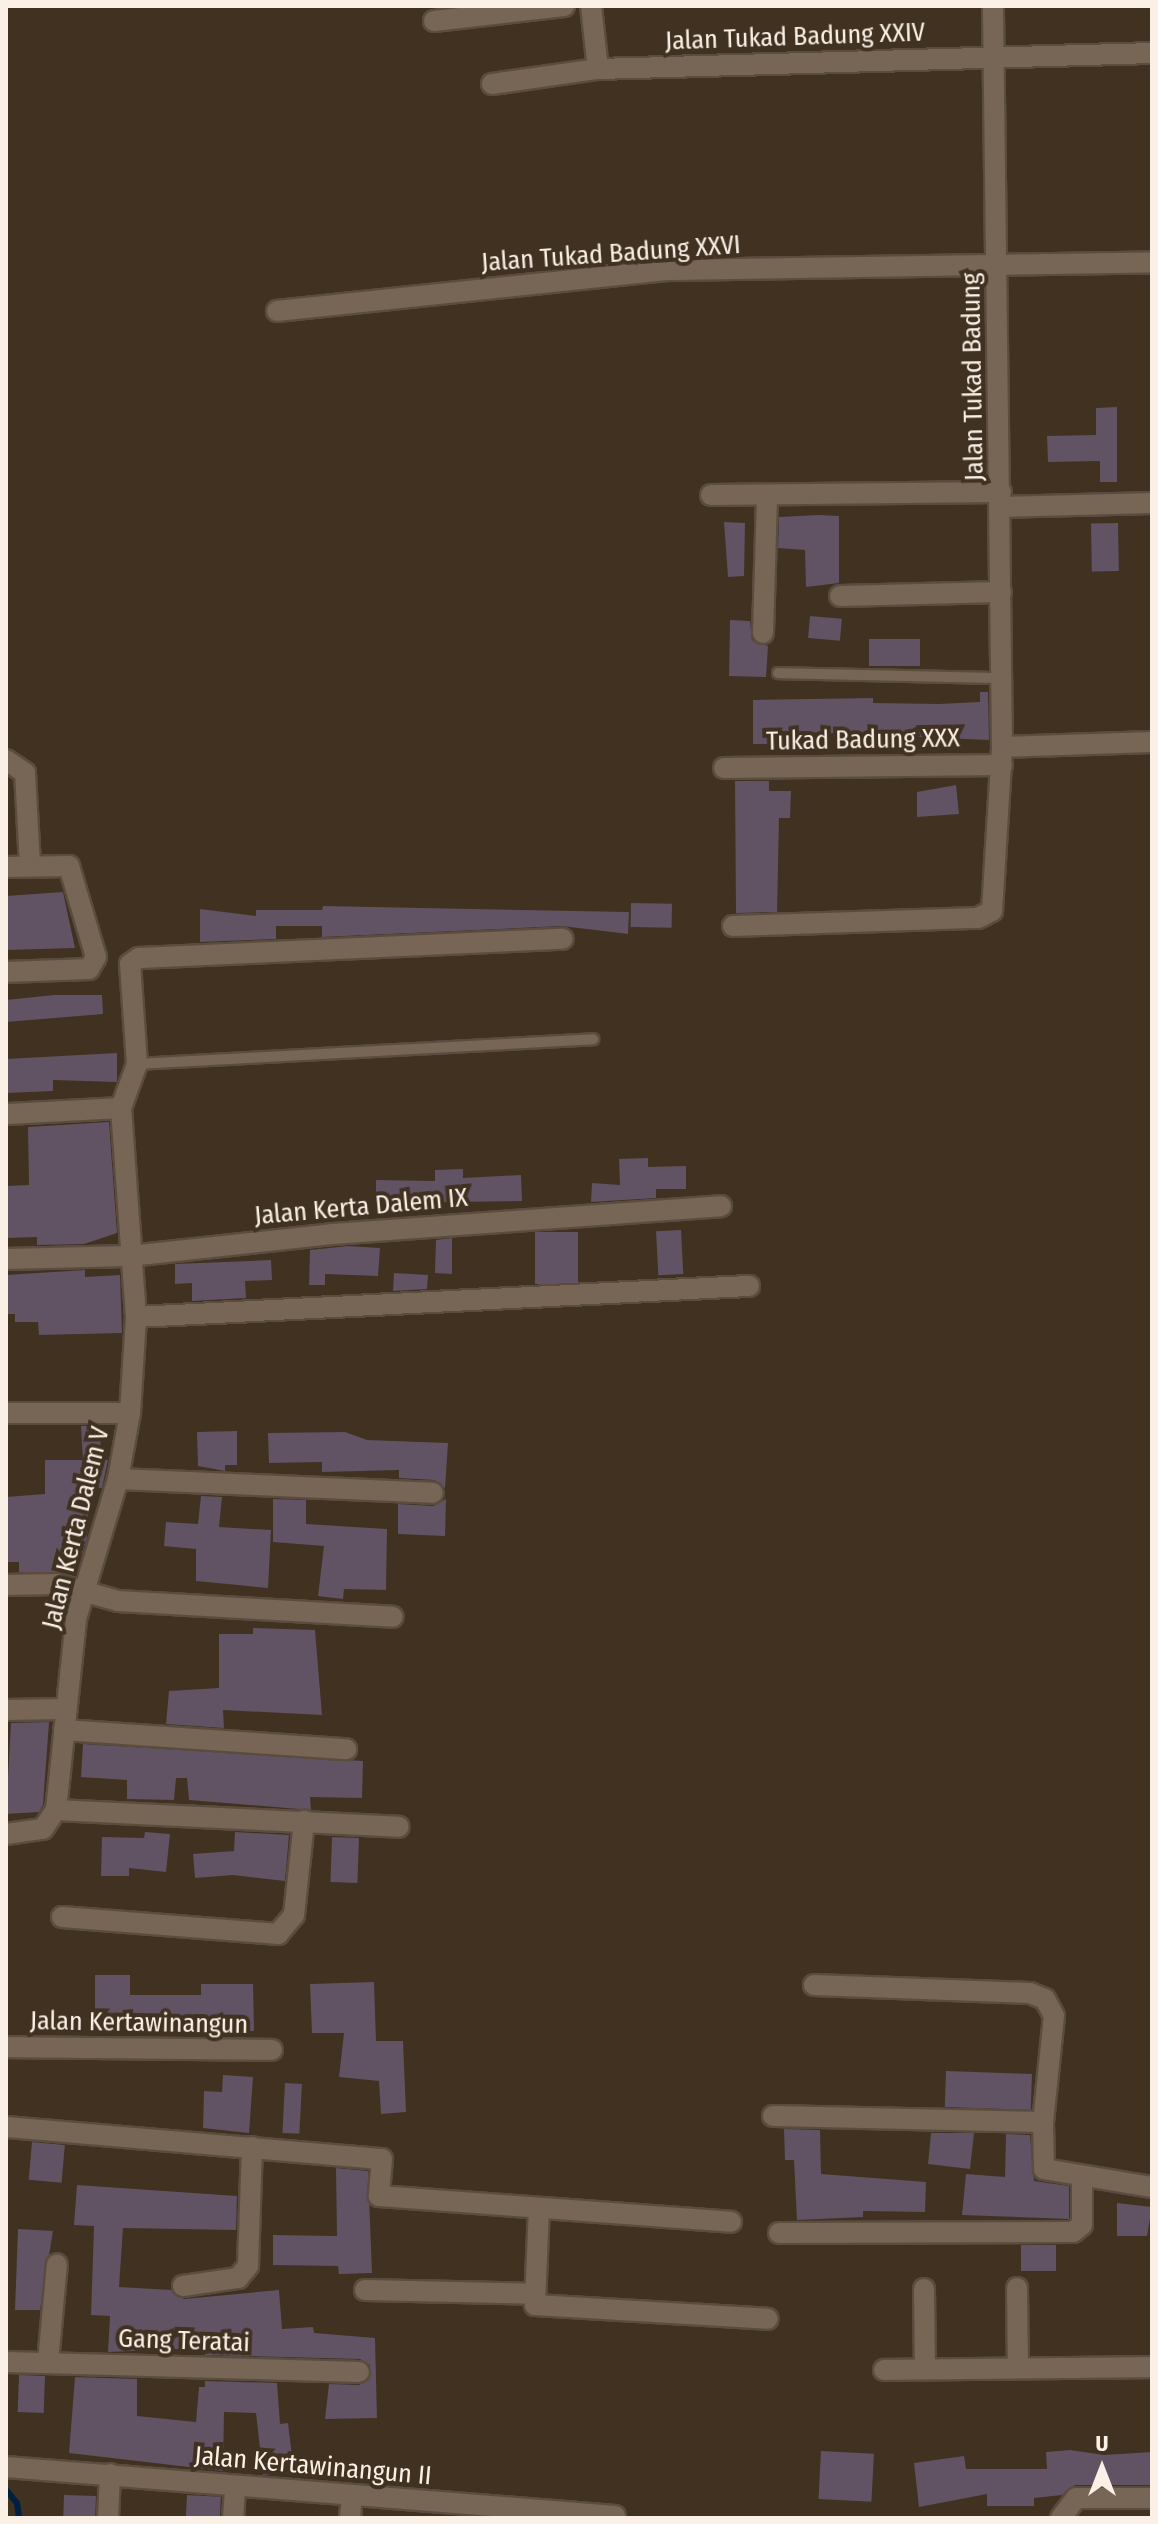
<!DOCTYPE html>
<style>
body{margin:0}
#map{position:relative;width:1158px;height:2524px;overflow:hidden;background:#403121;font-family:"Fira Sans Condensed",sans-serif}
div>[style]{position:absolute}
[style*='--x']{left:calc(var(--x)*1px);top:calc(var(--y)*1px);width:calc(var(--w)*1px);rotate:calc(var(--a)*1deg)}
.stream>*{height:6px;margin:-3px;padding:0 3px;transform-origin:3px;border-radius:3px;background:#002042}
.building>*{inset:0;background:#615264;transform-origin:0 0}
.roads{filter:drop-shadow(2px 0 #5a4c3f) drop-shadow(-2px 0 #5a4c3f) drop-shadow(0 2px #5a4c3f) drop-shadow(0 -2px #5a4c3f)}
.service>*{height:10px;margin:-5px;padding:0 5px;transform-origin:5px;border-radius:5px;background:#776555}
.minor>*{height:20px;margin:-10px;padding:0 10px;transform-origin:10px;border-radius:10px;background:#776555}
span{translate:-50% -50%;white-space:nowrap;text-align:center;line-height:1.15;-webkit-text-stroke:8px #403121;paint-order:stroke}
.street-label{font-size:26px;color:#faf0e6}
.frame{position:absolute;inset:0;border:8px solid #faf0e6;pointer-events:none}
.north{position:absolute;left:1062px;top:2428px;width:80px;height:80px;-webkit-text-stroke:6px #403121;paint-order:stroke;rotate:0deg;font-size:22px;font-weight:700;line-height:32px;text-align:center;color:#faf0e6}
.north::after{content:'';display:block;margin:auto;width:28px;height:36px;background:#faf0e6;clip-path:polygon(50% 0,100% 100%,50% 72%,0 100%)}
</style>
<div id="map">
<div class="stream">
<i style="--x:6;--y:2490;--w:17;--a:50"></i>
<i style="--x:17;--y:2503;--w:15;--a:82"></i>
</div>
<div class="building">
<i style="clip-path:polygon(1117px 407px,1117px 482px,1100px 482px,1100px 461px,1048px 462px,1047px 436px,1096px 435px,1096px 408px)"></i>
<i style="clip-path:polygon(819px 515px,839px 516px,839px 583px,806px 587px,805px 550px,778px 548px,779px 517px)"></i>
<i style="clip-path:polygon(724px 522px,745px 523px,744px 576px,728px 577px)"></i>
<i style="left:1118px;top:523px;width:48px;height:27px;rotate:89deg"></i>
<i style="left:810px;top:616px;width:32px;height:22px;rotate:5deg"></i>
<i style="clip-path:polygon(730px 620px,750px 621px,752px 640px,768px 646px,766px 677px,729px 676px)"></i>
<i style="left:869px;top:639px;width:51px;height:27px"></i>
<i style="clip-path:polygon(980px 692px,988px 692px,989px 740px,780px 731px,780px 744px,753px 744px,753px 700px,873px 698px,873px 703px,939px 704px,980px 702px)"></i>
<i style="clip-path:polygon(735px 781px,769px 781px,769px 791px,791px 791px,790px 818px,779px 818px,777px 912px,736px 913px)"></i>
<i style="clip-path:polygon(956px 785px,959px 814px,917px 817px,917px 792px)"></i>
<i style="clip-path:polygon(63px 892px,75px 948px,6px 950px,6px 896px)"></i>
<i style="left:631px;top:903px;width:41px;height:24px;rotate:1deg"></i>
<i style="clip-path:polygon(323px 906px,629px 912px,628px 934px,562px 926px,322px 937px,322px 926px,276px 926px,276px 939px,200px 942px,200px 909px,256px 916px,256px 910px,322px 910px)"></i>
<i style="clip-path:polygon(54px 995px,102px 995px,103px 1014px,6px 1022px,6px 1000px)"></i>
<i style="clip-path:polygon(117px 1053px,117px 1082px,53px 1080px,53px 1091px,6px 1093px,6px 1059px)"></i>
<i style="clip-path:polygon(109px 1122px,117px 1233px,84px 1244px,37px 1245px,37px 1237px,6px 1238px,6px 1186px,29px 1185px,28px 1127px)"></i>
<i style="clip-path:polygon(648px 1158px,648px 1167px,686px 1166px,686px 1189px,656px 1189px,656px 1198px,591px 1202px,592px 1183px,620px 1185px,619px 1159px)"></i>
<i style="clip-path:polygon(463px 1169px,463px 1178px,521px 1175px,522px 1201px,376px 1203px,376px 1180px,435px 1181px,435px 1170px)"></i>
<i style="left:681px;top:1230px;width:44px;height:25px;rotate:87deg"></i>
<i style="left:535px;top:1232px;width:43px;height:52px"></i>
<i style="clip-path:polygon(452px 1238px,452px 1274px,435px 1273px,436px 1240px)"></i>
<i style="clip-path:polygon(348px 1246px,380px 1248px,378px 1276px,325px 1274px,325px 1285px,309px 1285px,310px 1250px)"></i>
<i style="clip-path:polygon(271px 1260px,272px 1280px,245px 1281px,246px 1298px,192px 1301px,192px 1283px,175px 1284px,175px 1264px)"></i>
<i style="clip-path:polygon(85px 1270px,85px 1277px,120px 1275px,122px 1333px,39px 1335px,38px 1322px,15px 1322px,15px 1314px,6px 1314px,6px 1275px)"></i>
<i style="clip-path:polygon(394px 1273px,428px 1275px,427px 1289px,393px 1291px)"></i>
<i style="clip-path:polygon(81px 1426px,100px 1426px,101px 1460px,108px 1460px,102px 1488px,89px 1488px,87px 1538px,76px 1574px,19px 1572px,19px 1562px,6px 1562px,6px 1497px,45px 1494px,45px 1460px,83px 1460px)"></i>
<i style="clip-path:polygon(237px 1431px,237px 1465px,225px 1465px,225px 1471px,198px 1466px,197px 1432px)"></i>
<i style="clip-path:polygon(345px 1432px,367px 1440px,448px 1443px,445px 1488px,434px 1480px,399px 1478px,399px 1470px,322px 1472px,322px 1462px,269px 1463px,268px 1433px)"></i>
<i style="clip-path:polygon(201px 1496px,222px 1497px,219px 1527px,271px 1530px,268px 1588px,196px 1581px,196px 1549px,164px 1546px,166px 1522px,198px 1524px)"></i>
<i style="clip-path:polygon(273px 1499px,306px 1500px,306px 1524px,387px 1529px,386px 1590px,344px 1589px,343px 1599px,318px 1596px,324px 1546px,273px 1542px)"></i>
<i style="clip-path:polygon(446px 1499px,445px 1536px,398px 1534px,398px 1504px,433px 1506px)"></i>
<i style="clip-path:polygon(253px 1628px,315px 1630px,322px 1715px,223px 1710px,224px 1728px,166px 1724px,169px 1691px,219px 1688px,219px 1634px,253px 1634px)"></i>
<i style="clip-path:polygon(49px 1722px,43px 1805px,39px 1812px,6px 1814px,11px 1723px)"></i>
<i style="clip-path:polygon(83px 1744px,363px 1761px,362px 1798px,310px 1797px,311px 1810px,189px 1800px,187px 1778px,176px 1778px,174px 1800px,127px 1799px,127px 1780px,81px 1777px)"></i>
<i style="clip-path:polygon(145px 1832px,170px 1834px,166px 1872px,129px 1868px,129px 1876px,101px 1876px,102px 1837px,144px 1838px)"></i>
<i style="clip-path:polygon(235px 1832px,289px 1835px,285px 1881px,233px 1875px,195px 1878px,193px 1854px,234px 1851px)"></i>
<i style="left:332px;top:1837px;width:27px;height:45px;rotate:2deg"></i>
<i style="clip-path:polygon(95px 1975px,130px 1975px,130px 1995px,201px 1995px,201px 1984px,253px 1984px,254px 2031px,137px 2033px,137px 2026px,95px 2027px)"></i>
<i style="clip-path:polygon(374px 1982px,376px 2041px,403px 2041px,406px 2112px,381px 2114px,379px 2081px,339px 2077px,344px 2033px,312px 2033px,310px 1984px)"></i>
<i style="left:946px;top:2071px;width:86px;height:36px;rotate:2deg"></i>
<i style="clip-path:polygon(223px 2075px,253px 2077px,249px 2133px,203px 2128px,204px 2091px,222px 2092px)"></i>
<i style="left:285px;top:2083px;width:17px;height:50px;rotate:3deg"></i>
<i style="clip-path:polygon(784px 2129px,820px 2130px,821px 2174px,926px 2182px,925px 2212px,863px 2211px,863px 2217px,797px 2220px,794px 2160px,785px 2160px)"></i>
<i style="clip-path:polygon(931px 2133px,974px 2133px,970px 2169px,928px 2164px)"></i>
<i style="clip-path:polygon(1006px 2134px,1030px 2135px,1034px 2181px,1069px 2186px,1069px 2219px,962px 2215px,966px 2174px,1005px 2177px)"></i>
<i style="left:32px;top:2142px;width:33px;height:38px;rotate:5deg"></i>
<i style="clip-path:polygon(336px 2168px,368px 2171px,372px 2273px,339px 2274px,338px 2266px,273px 2265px,273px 2235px,337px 2236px)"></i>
<i style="clip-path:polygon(77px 2185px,237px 2196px,236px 2230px,123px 2228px,119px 2287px,171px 2290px,184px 2299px,279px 2290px,282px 2329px,313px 2327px,314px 2333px,375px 2338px,377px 2418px,325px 2419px,329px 2384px,359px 2385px,370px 2378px,370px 2365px,360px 2359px,205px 2355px,205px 2348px,108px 2352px,110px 2316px,91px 2315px,94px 2226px,74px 2225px)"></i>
<i style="clip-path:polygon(1117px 2203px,1152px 2207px,1147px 2236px,1117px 2236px)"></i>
<i style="clip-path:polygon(18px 2229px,53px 2231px,40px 2310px,15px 2310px)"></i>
<i style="left:1021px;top:2245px;width:35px;height:26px"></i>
<i style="left:19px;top:2375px;width:26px;height:37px;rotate:2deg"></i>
<i style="clip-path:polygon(75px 2377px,137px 2379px,137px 2416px,196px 2422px,199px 2387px,205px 2387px,205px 2381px,277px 2383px,280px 2424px,288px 2423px,294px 2473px,263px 2475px,256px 2413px,224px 2412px,223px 2471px,69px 2453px)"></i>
<i style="clip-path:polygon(1070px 2450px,1104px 2455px,1152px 2452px,1152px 2485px,1075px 2485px,1062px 2495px,1034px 2498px,1034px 2506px,987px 2506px,987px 2494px,919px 2507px,914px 2463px,964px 2456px,966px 2469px,1047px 2469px,1046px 2452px)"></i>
<i style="left:821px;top:2451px;width:53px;height:48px;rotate:3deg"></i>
<i style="left:64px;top:2495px;width:32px;height:23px;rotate:2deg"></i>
<i style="left:187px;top:2495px;width:34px;height:23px;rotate:3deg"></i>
</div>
<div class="roads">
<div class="service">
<i style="--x:778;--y:673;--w:222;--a:1.3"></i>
<i style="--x:137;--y:1064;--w:457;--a:-3.1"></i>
</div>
<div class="minor">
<i style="--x:591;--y:6;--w:63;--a:83.7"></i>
<i style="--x:434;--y:21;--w:131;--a:-6.6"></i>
<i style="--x:492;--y:84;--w:107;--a:-8.1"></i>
<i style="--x:598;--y:69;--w:554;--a:-1.65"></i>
<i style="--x:277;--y:311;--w:391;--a:-6"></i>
<i style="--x:666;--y:270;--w:486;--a:-0.9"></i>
<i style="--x:711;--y:495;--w:290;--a:-0.6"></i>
<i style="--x:1001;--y:507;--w:151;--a:-1.5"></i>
<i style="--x:840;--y:596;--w:161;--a:-1.4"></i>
<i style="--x:763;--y:633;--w:137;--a:-88.3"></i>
<i style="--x:1002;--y:747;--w:150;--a:-1.9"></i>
<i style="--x:6;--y:760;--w:23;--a:34"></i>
<i style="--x:25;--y:773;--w:92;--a:86.9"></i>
<i style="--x:724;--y:768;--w:278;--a:-0.6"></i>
<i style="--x:6;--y:867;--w:63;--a:-0.9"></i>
<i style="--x:69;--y:866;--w:95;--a:73.5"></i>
<i style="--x:96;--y:957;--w:14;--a:120"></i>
<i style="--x:89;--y:969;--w:83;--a:177.9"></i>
<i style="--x:733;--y:926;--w:245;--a:-1.9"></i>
<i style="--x:978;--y:918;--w:16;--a:-27"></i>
<i style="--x:992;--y:911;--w:164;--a:-86.5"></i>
<i style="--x:1002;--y:747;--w:741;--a:-90.7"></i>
<i style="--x:6;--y:1114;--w:115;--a:-3"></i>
<i style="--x:6;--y:1259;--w:124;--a:-1.4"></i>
<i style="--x:130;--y:1256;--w:203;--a:-6.2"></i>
<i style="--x:332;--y:1234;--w:390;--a:-4.1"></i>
<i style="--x:136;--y:1317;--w:614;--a:-2.9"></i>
<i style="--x:6;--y:1413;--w:124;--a:0"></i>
<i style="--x:118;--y:1479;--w:315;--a:2.5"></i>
<i style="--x:6;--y:1585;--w:51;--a:-1.1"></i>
<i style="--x:57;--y:1584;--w:63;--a:15.6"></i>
<i style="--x:118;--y:1601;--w:275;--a:3.3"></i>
<i style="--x:6;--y:1710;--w:60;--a:-1"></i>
<i style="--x:64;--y:1730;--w:283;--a:3.9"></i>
<i style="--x:56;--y:1810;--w:343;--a:2.8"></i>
<i style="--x:6;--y:1834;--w:37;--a:-8"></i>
<i style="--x:43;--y:1829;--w:23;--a:-56"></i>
<i style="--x:56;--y:1810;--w:192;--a:-84"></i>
<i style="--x:76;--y:1619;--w:146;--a:-73.3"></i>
<i style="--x:118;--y:1479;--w:67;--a:-79.7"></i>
<i style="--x:130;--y:1413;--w:96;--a:-86.4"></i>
<i style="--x:136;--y:1317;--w:210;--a:-94.1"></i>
<i style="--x:121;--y:1108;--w:47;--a:-70"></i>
<i style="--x:137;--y:1064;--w:100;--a:-94"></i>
<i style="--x:130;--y:964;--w:11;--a:-34"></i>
<i style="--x:139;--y:958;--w:424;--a:-2.6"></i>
<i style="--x:62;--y:1917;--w:217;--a:4.5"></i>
<i style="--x:278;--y:1934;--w:25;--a:-50"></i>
<i style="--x:294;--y:1915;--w:95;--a:-83.9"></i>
<i style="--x:814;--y:1985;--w:216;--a:2.1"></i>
<i style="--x:1030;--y:1993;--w:16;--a:22"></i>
<i style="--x:1045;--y:1999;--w:19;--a:62"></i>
<i style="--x:1054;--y:2016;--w:107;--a:95.9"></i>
<i style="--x:1043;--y:2122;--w:47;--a:88.8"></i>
<i style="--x:1044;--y:2169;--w:109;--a:9.5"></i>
<i style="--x:6;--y:2047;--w:266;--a:0.6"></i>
<i style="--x:773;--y:2116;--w:270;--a:1.3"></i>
<i style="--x:6;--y:2127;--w:377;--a:4.9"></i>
<i style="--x:382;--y:2159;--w:37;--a:95"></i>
<i style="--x:379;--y:2196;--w:353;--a:4.2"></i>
<i style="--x:539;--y:2208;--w:97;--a:92.4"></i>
<i style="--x:535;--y:2305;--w:233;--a:3.4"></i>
<i style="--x:779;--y:2233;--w:294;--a:-0.2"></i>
<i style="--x:1073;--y:2232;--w:11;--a:-38"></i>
<i style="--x:1082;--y:2225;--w:47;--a:-90"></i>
<i style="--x:183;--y:2286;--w:56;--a:-8.3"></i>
<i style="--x:238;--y:2278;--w:16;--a:-50"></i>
<i style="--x:248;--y:2266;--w:119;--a:-88.1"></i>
<i style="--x:1017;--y:2288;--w:80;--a:89.3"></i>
<i style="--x:924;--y:2289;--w:80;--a:89.3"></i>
<i style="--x:365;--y:2290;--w:170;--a:1.3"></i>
<i style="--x:6;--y:2362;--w:353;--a:1.6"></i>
<i style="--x:48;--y:2362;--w:98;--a:-84.8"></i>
<i style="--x:884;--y:2370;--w:268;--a:-0.6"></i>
<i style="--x:6;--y:2467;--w:611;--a:4.6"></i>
<i style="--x:108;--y:2518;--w:44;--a:-87.4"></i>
<i style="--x:233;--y:2518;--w:32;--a:-86"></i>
<i style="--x:350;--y:2518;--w:22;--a:-85"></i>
<i style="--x:1061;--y:2518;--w:25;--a:-53"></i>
<i style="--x:1076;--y:2498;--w:76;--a:0"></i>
</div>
</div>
<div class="street-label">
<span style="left:795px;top:37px;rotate:-2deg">Jalan Tukad Badung XXIV</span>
<span style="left:611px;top:254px;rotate:-4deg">Jalan Tukad Badung XXVI</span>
<span style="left:973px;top:377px;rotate:-91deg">Jalan Tukad Badung</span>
<span style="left:863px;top:740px;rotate:-1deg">Tukad Badung XXX</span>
<span style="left:361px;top:1207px;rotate:-5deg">Jalan Kerta Dalem IX</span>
<span style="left:76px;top:1528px;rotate:-76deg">Jalan Kerta Dalem V</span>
<span style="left:139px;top:2023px;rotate:1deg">Jalan Kertawinangun</span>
<span style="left:184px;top:2341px;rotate:2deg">Gang Teratai</span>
<span style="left:313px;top:2466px;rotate:5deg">Jalan Kertawinangun II</span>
</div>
<div class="frame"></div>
<div class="north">U</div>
</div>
